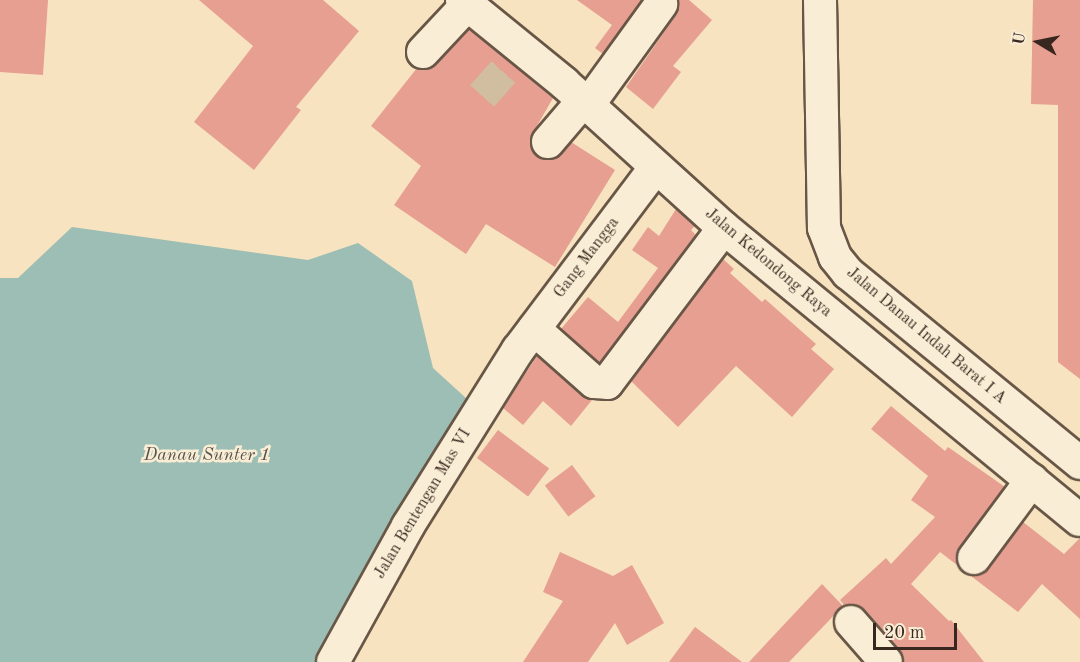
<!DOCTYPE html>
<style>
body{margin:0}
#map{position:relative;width:1080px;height:662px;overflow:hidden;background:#f7e3bf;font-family:"Old Standard TT",serif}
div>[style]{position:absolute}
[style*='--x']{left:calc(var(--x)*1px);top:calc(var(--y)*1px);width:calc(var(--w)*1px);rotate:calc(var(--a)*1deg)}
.water>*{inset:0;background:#9dbeb5}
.building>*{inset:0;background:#e69f90;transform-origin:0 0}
.minor-tunnel>*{height:32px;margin-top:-16px;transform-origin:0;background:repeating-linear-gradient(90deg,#d1bd9f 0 32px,transparent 0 48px)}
.roads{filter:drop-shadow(2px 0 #685647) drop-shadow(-2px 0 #685647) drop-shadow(0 2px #685647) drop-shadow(0 -2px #685647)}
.minor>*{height:32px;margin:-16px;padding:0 16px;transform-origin:16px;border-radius:16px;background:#faedd5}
span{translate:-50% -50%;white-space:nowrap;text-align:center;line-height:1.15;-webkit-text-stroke:5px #faedd5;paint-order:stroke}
.street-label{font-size:16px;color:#38271f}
.water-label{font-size:18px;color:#56544c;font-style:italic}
.north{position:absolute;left:1008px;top:12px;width:60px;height:60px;-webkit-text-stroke:4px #faedd5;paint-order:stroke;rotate:280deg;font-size:16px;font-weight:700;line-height:24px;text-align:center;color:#38271f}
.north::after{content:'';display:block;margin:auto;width:21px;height:27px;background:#38271f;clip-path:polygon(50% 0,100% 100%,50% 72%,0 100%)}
.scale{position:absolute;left:873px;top:623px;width:84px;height:27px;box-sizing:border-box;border:3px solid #38271f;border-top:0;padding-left:8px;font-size:18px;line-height:21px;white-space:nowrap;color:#38271f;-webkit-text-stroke:4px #faedd5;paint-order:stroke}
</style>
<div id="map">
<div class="water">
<i style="clip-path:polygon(72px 227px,308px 260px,358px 243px,412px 281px,433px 368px,467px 399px,333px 662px,0 662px,0 278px,18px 278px)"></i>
</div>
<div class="building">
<i style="clip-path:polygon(0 0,48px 0,43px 75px,0 72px)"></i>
<i style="clip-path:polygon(199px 0,323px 0,359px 31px,296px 107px,301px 110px,254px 170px,194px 122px,253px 46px)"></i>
<i style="clip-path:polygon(577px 0,642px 0,603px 54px,595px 48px,612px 25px)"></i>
<i style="clip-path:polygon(678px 0,689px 0,712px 20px,673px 66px,681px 72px,653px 109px,626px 87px,676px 15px)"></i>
<i style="clip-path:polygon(1033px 0,1080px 0,1080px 379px,1058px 362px,1058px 105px,1031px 104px)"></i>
<i style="clip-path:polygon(469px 29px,553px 98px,530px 138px,531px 147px,536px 155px,544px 160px,555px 159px,571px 142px,615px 170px,555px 267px,486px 224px,466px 254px,394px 205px,421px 166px,371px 126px,417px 68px,428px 69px,436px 65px)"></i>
<i style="clip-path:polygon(676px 209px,695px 226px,691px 230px,696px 235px,600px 363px,561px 329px,588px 297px,618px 322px,658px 268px,632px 250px,648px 227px,659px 236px)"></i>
<i style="clip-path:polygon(723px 259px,734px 269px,730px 273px,762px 302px,765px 299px,816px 344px,811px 349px,834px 369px,792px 417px,736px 366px,678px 427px,631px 381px)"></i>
<i style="clip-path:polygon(537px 356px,582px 395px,592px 400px,571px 426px,543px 401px,523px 425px,503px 408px)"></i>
<i style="clip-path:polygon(891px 406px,945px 451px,948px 447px,1005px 487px,960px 547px,956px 555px,957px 565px,940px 552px,911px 584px,949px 621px,951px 620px,984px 662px,903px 662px,900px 650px,865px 610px,856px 605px,845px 606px,840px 600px,886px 558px,891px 564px,935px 517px,911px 500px,928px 476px,871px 429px)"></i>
<i style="left:498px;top:430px;width:64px;height:35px;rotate:37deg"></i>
<i style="left:572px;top:465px;width:39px;height:34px;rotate:53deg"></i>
<i style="clip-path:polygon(1023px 522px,1064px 554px,1080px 538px,1080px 619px,1042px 584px,1018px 612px,971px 576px,981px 575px,988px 569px)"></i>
<i style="clip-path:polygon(560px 552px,613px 576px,632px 565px,664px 623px,627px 645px,615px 623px,588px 662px,523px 662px,563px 601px,543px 592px)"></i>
<i style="clip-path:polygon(822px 584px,843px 606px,789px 662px,749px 662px)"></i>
<i style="clip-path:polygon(695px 627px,742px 662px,669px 662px)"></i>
</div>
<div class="minor-tunnel">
<i style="--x:482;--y:96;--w:62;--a:-48.3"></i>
</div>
<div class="roads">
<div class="minor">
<i style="--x:462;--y:0;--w:132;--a:39.1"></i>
<i style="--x:564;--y:83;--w:216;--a:42.2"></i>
<i style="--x:724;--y:228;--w:460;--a:39.4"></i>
<i style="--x:820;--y:0;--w:228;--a:89"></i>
<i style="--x:824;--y:228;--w:31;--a:69"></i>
<i style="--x:835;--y:257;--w:21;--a:51"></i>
<i style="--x:848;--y:273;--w:300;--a:39.3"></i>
<i style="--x:423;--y:52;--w:64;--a:-46.9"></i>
<i style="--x:588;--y:105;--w:125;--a:-54.1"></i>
<i style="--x:548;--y:142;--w:54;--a:-49.5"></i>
<i style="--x:534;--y:329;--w:80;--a:41.5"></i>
<i style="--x:594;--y:382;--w:13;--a:4"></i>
<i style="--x:607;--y:383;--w:194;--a:-53"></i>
<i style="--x:974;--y:558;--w:97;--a:-53.4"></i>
<i style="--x:851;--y:622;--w:53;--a:48.8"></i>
<i style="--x:333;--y:662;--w:155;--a:-61.1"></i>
<i style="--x:408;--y:526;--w:208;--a:-58"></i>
<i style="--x:518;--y:350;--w:229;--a:-53"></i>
</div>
</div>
<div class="street-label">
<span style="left:587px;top:258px;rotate:-53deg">Gang Mangga</span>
<span style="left:768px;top:263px;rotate:40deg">Jalan Kedondong Raya</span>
<span style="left:926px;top:336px;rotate:40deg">Jalan Danau Indah Barat I A</span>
<span style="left:423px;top:504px;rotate:-59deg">Jalan Bentengan Mas VI</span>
</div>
<div class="water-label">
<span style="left:207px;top:455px">Danau Sunter 1</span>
</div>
<div class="north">U</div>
<div class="scale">20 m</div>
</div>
